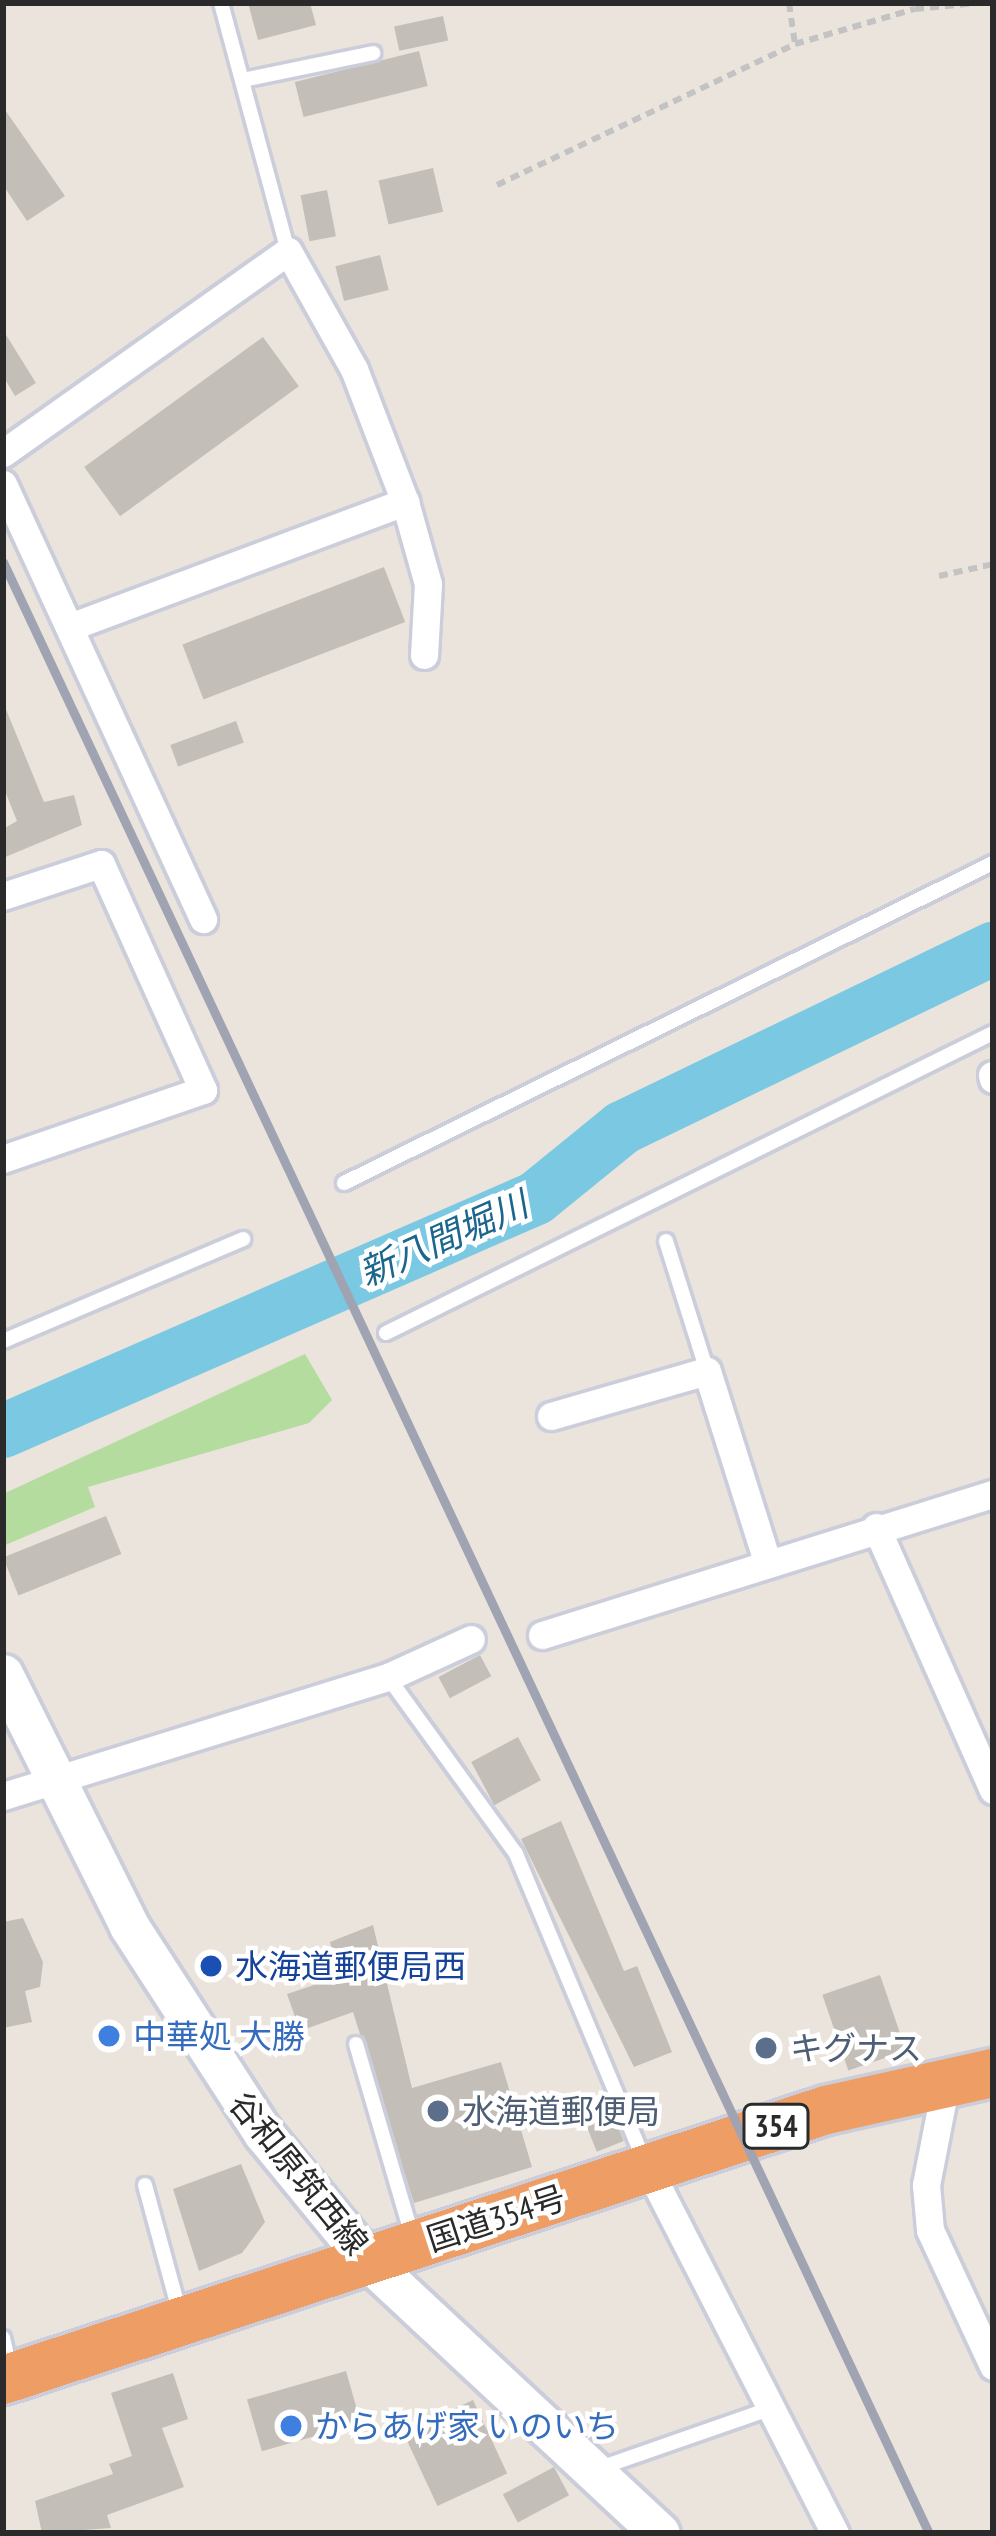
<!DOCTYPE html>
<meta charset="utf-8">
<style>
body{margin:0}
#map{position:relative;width:996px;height:2536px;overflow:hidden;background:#eae4dd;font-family:"PT Sans Narrow","Noto Sans JP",sans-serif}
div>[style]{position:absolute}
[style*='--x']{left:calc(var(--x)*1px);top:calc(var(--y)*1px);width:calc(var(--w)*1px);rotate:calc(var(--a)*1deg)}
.green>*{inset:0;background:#b4dc9e}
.river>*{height:54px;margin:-27px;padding:0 27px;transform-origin:27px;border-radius:27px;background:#7ac8e2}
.building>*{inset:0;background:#c3bfb8;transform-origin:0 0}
.path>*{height:6px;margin-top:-3px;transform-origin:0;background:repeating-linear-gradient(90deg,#c3c3c3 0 9px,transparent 0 15px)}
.roads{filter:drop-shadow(3px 0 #cbceda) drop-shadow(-3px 0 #cbceda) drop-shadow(0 3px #cbceda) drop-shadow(0 -3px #cbceda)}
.lane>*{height:14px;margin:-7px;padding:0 7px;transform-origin:7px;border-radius:7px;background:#fff}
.street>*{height:27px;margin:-13.5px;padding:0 13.5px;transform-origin:13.5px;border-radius:13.5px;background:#fff}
.secondary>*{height:39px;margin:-19.5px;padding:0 19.5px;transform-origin:19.5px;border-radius:19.5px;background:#fff}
.highway>*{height:48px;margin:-24px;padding:0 24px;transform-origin:24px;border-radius:24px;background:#ee9e64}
.rail>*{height:9px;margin:-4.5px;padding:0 4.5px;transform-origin:4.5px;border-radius:4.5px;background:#a0a3b2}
.dots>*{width:33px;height:33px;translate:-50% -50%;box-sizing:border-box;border:6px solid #fff;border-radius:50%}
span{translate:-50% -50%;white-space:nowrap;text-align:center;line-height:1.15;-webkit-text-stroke:9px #fff;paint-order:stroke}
.shield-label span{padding:3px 9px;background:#fff;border:3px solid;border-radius:9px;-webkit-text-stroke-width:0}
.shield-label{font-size:30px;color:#2a2a2a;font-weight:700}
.transit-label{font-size:33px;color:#164399}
.left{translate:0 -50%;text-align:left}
.shop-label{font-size:33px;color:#366cbe}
.service-label{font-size:33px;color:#4e5e75}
.street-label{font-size:33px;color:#2a2a2a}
.water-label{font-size:36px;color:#1a668d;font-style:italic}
.frame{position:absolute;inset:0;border:6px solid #2a2a2a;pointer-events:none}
</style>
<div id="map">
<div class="green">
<i style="clip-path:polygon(305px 1354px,332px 1400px,309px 1423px,88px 1487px,95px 1507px,3px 1546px,3px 1494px)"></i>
</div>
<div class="river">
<i style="--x:3;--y:1431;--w:582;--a:-23.61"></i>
<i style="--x:536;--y:1198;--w:111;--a:-39.1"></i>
<i style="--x:622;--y:1128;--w:412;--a:-25.8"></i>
</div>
<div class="building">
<i style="clip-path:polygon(248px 3px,310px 3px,316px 25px,258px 40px)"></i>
<i style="left:443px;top:16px;width:25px;height:50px;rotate:78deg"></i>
<i style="left:419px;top:51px;width:36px;height:128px;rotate:76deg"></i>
<i style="clip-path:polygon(3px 107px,65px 196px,27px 221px,3px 185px)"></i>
<i style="left:433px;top:168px;width:45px;height:56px;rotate:77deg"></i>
<i style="left:327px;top:190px;width:47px;height:27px;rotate:79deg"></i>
<i style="left:380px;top:255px;width:36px;height:46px;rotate:76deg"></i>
<i style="clip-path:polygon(3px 330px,36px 383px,15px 396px,3px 376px)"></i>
<i style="left:263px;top:337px;width:61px;height:221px;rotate:54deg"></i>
<i style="left:384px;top:567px;width:59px;height:216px;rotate:69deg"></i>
<i style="clip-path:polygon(3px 702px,44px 802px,74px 795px,82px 825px,3px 858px,3px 829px,17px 821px,3px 786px)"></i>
<i style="left:236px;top:721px;width:23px;height:70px;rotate:70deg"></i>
<i style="left:106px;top:1516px;width:41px;height:111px;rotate:68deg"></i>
<i style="left:480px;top:1655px;width:24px;height:47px;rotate:62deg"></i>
<i style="left:518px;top:1737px;width:49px;height:53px;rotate:62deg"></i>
<i style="clip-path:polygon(561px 1821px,624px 1971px,637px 1966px,672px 2052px,634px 2067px,521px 1839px)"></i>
<i style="clip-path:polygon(23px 1918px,43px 1962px,40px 1987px,25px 1991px,32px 2022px,3px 2028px,3px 1922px)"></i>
<i style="clip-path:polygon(373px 1925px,412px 2088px,501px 2062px,532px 2167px,414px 2203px,353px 2012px,300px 2031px,287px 1994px,338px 1977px,330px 1942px)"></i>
<i style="left:880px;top:1975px;width:80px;height:61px;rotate:71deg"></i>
<i style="left:608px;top:2102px;width:42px;height:29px;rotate:68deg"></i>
<i style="clip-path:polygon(241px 2164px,265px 2222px,242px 2253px,199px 2271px,173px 2189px)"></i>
<i style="left:346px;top:2371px;width:54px;height:103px;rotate:74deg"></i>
<i style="clip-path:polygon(173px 2373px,188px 2419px,162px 2428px,184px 2487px,107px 2515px,111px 2528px,42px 2533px,35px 2501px,113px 2474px,109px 2464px,132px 2456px,111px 2393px)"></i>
<i style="left:473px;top:2400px;width:81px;height:77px;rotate:65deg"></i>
<i style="left:554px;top:2467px;width:32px;height:58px;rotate:62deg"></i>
</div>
<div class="path">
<i style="--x:789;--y:3;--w:41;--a:81.7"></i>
<i style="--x:497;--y:185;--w:330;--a:-25.3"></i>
<i style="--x:795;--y:44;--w:125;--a:-16.3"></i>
<i style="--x:915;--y:9;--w:63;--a:-5.4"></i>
<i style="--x:939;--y:576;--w:55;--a:-12.5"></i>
</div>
<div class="roads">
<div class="lane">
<i style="--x:221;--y:3;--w:257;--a:74.9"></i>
<i style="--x:248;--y:79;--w:128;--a:-11.7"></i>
<i style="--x:344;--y:1183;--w:724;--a:-26.25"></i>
<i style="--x:666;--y:1241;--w:136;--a:72.5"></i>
<i style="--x:386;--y:1333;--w:677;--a:-26.3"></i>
<i style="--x:3;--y:1341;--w:261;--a:-23"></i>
<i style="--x:388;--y:1677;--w:218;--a:54.1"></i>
<i style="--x:516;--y:1854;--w:334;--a:67.3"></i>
<i style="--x:356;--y:2044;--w:203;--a:73.7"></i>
<i style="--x:145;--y:2185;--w:134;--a:74.8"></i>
<i style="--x:3;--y:2338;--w:31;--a:77"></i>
<i style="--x:597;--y:2469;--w:185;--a:-19.2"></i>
</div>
<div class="street">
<i style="--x:3;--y:453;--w:349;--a:-35.3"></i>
<i style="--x:288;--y:251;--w:135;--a:60.8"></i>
<i style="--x:354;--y:369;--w:142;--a:69"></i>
<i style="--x:405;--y:502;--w:85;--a:74.3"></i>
<i style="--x:428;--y:584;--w:71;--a:93.2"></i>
<i style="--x:3;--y:484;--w:479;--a:65.3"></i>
<i style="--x:70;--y:627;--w:358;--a:-20.5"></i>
<i style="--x:3;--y:896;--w:103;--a:-18.1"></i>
<i style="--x:101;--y:864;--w:248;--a:65.7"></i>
<i style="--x:203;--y:1090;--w:212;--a:161"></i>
<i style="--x:992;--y:1075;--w:4;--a:76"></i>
<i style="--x:551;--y:1416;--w:162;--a:-16.1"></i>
<i style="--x:707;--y:1371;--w:199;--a:72.5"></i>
<i style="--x:876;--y:1527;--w:288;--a:66"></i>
<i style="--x:542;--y:1635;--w:473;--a:-17.4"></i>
<i style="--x:3;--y:1796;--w:403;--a:-17.2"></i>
<i style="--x:388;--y:1677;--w:91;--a:-24.6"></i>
<i style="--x:946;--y:2082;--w:105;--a:101"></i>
<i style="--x:926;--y:2185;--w:45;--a:84.9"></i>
<i style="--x:930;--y:2230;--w:150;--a:65.1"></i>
<i style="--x:648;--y:2168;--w:410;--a:62.9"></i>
</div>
<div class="secondary">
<i style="--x:3;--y:1674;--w:282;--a:63.4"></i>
<i style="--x:129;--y:1926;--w:247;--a:57.1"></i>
<i style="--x:263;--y:2133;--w:164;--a:50.7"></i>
<i style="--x:367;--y:2260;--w:400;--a:43"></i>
</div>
<div class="highway">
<i style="--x:3;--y:2380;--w:866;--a:-18.16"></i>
<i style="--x:826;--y:2110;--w:171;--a:-12.5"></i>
</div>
</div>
<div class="rail">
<i style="--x:3;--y:562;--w:2178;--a:64.84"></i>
</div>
<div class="dots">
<i style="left:211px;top:1966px;background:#1a4fb4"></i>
<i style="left:109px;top:2036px;background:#3f7fe0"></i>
<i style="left:766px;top:2048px;background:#5c6f8a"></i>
<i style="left:438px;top:2111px;background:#5c6f8a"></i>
<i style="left:291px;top:2426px;background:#3f7fe0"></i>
</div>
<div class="shield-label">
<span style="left:776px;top:2126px">354</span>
</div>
<div class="transit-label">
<span class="left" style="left:235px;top:1966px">水海道郵便局西</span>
</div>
<div class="shop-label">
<span class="left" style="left:133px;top:2036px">中華処 大勝</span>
<span class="left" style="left:315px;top:2426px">からあげ家 いのいち</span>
</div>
<div class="service-label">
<span class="left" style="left:790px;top:2048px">キグナス</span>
<span class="left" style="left:462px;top:2111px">水海道郵便局</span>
</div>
<div class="street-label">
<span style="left:299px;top:2173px;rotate:51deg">谷和原筑西線</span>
<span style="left:496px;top:2218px;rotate:-18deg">国道354号</span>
</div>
<div class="water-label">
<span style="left:443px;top:1238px;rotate:-24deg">新八間堀川</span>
</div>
<div class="frame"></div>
</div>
